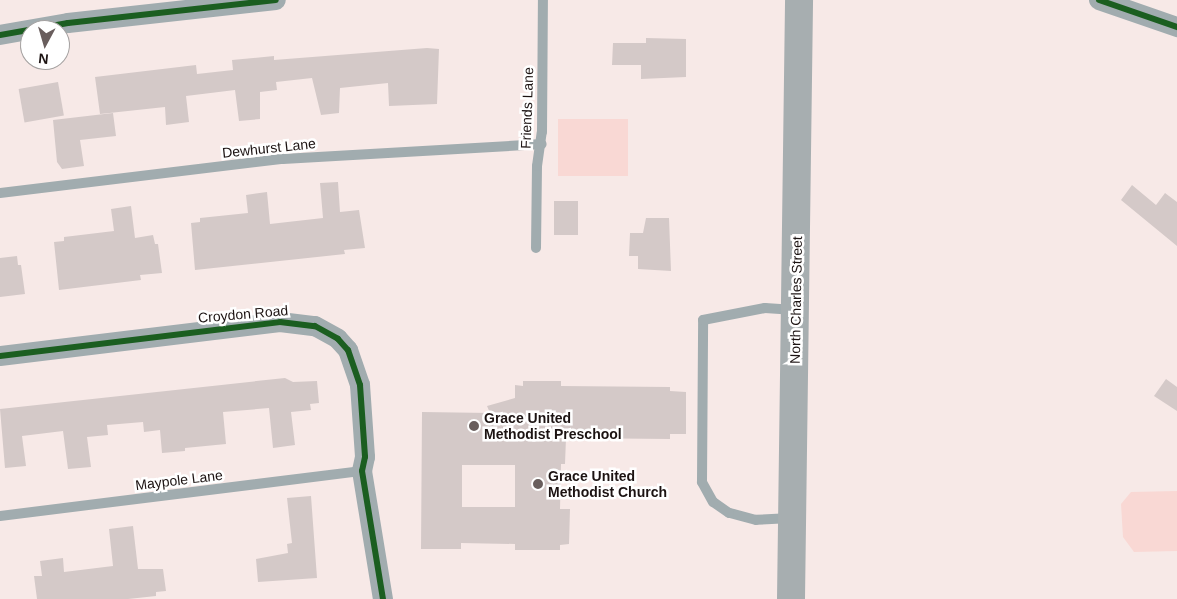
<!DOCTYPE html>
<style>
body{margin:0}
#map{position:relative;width:1177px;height:599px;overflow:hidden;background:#f7e9e7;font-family:Arial,sans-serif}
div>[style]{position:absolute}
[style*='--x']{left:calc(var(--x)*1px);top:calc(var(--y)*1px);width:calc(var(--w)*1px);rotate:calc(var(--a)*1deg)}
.green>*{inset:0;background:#f9d8d4;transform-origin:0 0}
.building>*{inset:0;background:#d4c9c8;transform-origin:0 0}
.service>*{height:10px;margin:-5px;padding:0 5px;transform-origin:5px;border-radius:5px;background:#a1acaf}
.minor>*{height:20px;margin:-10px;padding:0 10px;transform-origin:10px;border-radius:10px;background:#a1acaf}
.primary>*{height:28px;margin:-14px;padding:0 14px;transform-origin:14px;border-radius:14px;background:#a7aeb0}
.cycleway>*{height:6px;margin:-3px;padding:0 3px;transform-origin:3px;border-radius:3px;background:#1b5e20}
.dots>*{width:14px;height:14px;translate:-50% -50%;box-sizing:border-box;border:2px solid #fff;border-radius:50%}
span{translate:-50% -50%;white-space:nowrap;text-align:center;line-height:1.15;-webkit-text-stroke:5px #fff;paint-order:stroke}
.street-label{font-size:14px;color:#1c1312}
.poi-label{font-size:14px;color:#1c1312;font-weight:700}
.left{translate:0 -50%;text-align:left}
.north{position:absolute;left:20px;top:20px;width:50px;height:50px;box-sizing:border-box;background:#fff;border:1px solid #a4a1a0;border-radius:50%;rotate:186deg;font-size:14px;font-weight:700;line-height:20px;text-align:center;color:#1c1312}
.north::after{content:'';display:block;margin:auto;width:18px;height:22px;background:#695e5d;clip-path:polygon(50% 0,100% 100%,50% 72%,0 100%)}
</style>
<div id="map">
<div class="green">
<i style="left:558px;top:119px;width:70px;height:57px"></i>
<i style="clip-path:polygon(1177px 491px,1177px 551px,1134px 552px,1123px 537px,1121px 504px,1131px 492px)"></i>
</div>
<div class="building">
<i style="clip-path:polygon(646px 38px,686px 39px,686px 77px,641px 79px,641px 65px,612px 65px,613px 43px,646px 43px)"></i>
<i style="clip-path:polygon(427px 48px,439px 49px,437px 104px,389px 106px,388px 83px,340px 88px,339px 113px,321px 115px,312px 78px,276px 82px,277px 90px,260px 92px,260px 119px,239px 121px,235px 90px,186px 96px,189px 122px,166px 125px,165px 107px,100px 114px,95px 77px,196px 65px,197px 74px,233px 70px,232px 60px,274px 56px,274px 60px)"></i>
<i style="left:58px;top:82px;width:34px;height:40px;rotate:80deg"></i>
<i style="clip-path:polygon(113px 113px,116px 136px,80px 140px,84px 166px,62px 169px,57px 162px,53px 120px)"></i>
<i style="clip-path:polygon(338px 182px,340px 212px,359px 210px,365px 248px,344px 250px,345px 254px,195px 270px,191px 223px,200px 222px,200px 218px,248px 213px,246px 195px,267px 192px,270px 224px,323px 218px,320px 183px)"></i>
<i style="clip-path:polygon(1132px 185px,1156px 205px,1165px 193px,1177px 202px,1177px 246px,1121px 200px)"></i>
<i style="left:554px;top:201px;width:24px;height:34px"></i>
<i style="clip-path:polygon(131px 206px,135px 238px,153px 235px,155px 244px,158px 244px,162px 273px,140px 275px,141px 280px,59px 290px,54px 242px,64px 241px,64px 237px,114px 231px,111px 209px)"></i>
<i style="clip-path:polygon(646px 218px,669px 218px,671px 271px,638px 269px,638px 256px,629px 256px,630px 233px,643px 233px)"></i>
<i style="clip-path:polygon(17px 256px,18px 265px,21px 265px,25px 294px,0 297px,0 258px)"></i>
<i style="clip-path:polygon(285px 378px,293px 382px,317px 381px,319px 403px,310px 404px,311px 410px,291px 412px,295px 445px,273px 448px,269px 408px,223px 412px,226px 444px,185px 448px,185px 451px,162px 453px,160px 430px,144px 432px,143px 422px,107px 425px,108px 435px,87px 437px,91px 467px,68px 469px,63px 431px,22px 436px,26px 466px,5px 468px,0 409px)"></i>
<i style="clip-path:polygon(1166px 379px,1177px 387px,1177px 411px,1154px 396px)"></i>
<i style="clip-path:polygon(evenodd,523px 381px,561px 381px,561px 386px,670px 387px,670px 391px,686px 392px,686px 434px,670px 434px,670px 439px,566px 438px,565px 464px,561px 464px,560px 509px,570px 509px,569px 544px,560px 545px,560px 550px,515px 550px,515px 544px,461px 543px,461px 549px,421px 549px,422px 412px,490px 413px,487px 406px,515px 398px,515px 385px,523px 386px,523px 381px,462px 465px,515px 465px,515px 507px,462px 507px,462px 465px)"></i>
<i style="clip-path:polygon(311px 496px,317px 578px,258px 582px,256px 559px,288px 553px,287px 544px,292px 543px,287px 498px)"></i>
<i style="clip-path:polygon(133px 526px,138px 569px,163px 569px,166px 591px,156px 592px,156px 596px,128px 599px,37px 599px,34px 576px,42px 576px,40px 561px,63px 558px,64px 572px,113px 566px,109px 529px)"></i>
</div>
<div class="service">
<i style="--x:0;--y:193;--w:285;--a:-6.9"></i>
<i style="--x:283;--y:159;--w:259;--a:-3.3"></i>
<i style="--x:536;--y:248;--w:82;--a:-89.3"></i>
<i style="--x:537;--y:166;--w:34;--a:-82"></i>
<i style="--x:542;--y:132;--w:132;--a:-89.6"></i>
<i style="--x:0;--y:516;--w:365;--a:-7.1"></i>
<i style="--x:791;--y:518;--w:35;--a:177"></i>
<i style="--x:756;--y:520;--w:28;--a:-165"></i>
<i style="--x:729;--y:513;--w:19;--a:-145"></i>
<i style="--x:713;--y:502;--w:23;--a:-119"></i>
<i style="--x:702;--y:482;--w:162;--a:-89.6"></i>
<i style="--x:703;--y:320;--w:63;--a:-11"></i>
<i style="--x:765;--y:308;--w:30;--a:4"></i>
</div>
<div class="minor">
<i style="--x:1099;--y:0;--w:83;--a:19.1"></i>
<i style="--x:0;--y:35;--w:69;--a:-10"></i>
<i style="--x:68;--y:23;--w:209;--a:-6.3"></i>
<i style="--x:0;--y:356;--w:282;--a:-6.9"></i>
<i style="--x:280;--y:322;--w:35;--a:7"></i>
<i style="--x:315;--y:326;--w:26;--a:29"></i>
<i style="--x:338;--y:339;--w:15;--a:48"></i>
<i style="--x:348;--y:350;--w:37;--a:71"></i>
<i style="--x:360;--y:385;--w:72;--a:86"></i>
<i style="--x:365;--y:457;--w:14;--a:102"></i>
<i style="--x:362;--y:471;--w:130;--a:80.7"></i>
</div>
<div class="primary">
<i style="--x:791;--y:599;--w:599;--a:-89.23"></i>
</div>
<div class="cycleway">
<i style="--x:1099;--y:0;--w:83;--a:19.1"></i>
<i style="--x:0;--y:35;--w:69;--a:-10"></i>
<i style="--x:68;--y:23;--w:209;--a:-6.3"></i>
<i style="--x:0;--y:356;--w:282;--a:-6.9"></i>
<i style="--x:280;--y:322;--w:35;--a:7"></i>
<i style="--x:315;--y:326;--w:26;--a:29"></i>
<i style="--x:338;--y:339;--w:15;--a:48"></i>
<i style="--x:348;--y:350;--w:37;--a:71"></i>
<i style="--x:360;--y:385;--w:72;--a:86"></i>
<i style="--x:365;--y:457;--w:14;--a:102"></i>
<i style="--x:362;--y:471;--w:130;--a:80.7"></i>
</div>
<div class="dots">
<i style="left:474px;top:426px;background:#695e5d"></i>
<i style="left:538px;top:484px;background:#695e5d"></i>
</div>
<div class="street-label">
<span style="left:527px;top:108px;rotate:-88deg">Friends Lane</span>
<span style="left:269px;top:148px;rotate:-6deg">Dewhurst Lane</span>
<span style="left:796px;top:300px;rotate:-89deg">North Charles Street</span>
<span style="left:243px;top:314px;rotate:-5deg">Croydon Road</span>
<span style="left:179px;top:480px;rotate:-7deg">Maypole Lane</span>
</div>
<div class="poi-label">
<span class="left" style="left:484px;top:426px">Grace United<br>Methodist Preschool</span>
<span class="left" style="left:548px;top:484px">Grace United<br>Methodist Church</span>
</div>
<div class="north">N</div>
</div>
